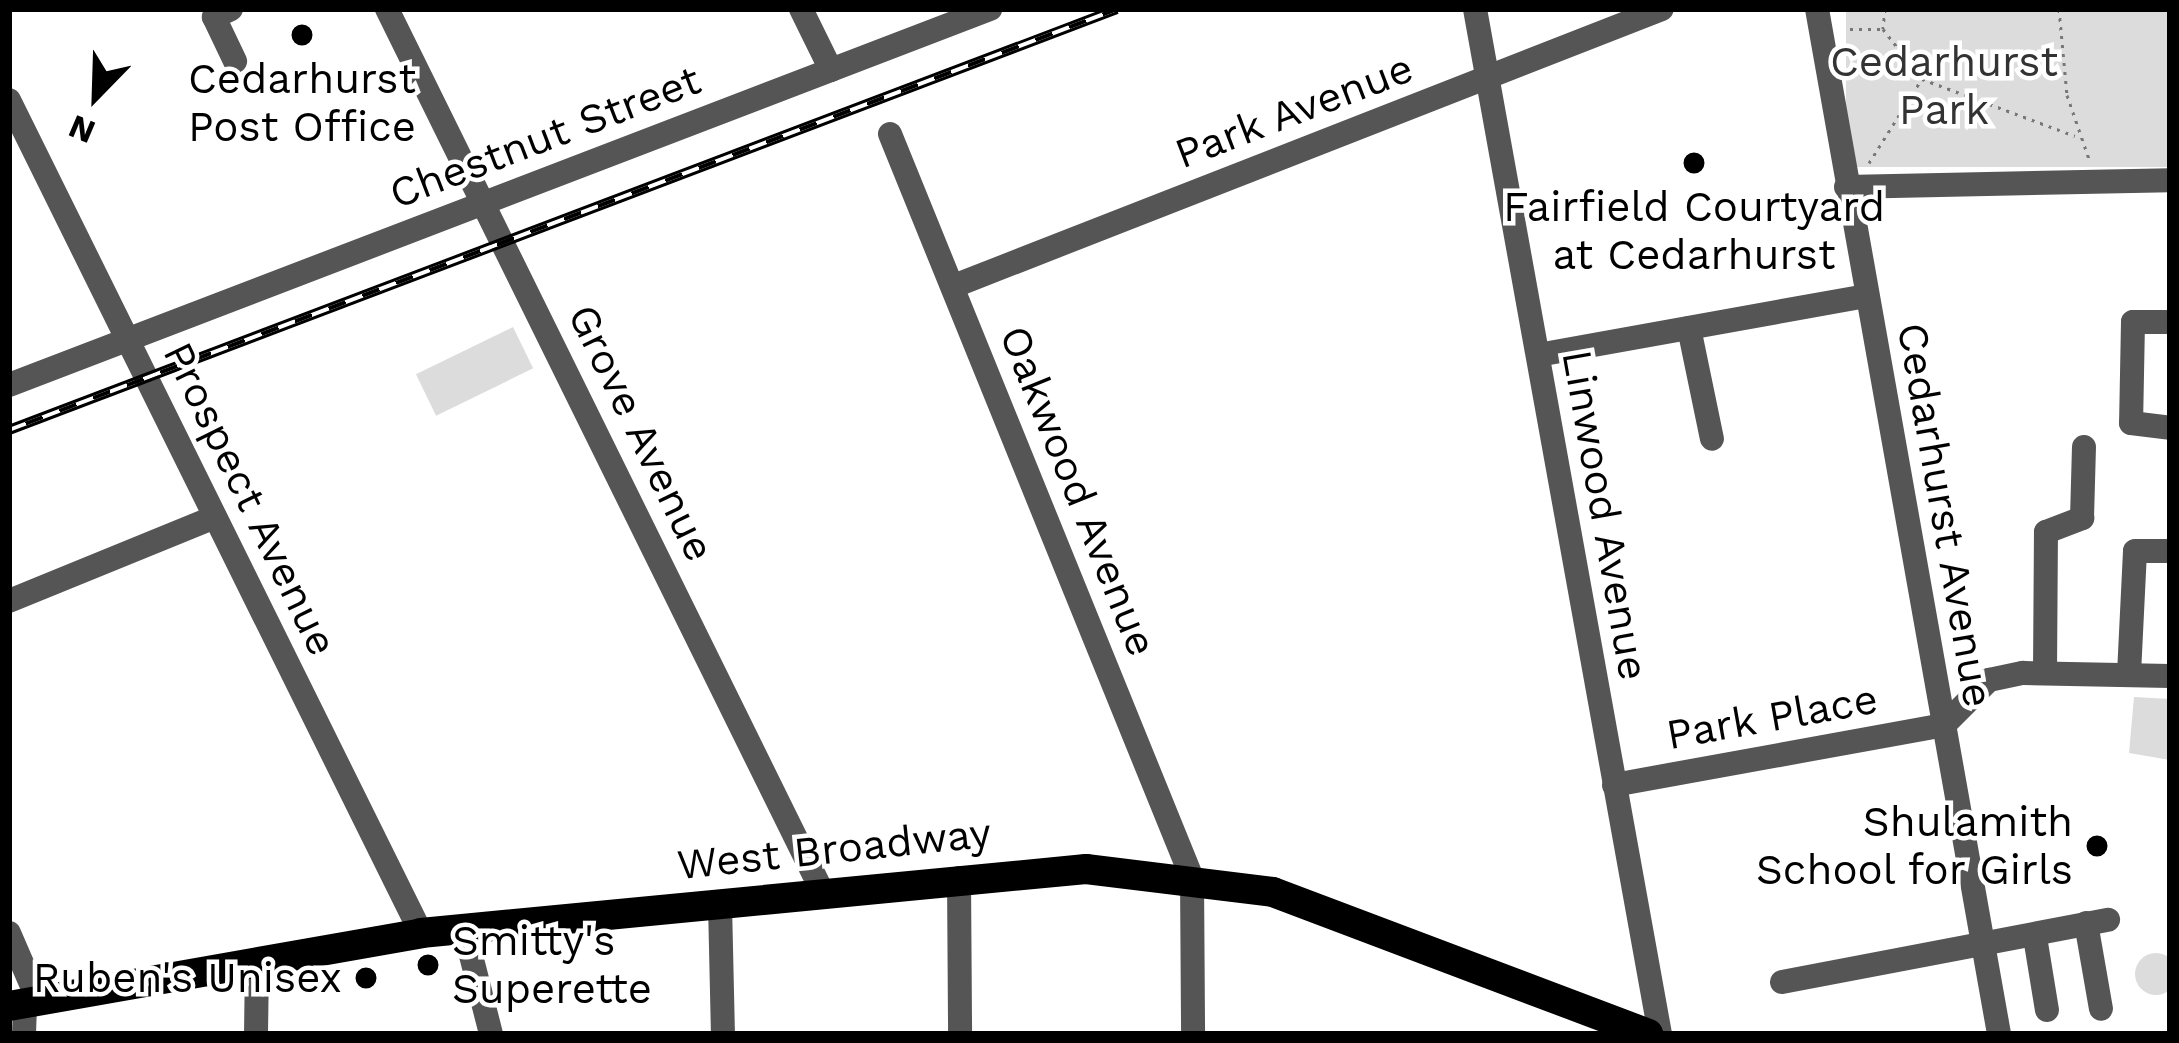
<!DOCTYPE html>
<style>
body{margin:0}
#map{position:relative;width:2179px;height:1043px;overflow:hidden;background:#fff;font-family:"Work Sans",sans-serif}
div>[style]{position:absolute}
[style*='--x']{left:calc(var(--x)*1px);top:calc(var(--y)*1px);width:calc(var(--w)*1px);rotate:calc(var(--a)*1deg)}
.green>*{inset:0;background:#dcdcdc;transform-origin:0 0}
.round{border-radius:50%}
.path>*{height:3px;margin-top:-1.5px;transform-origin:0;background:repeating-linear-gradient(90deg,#777 0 3px,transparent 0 9px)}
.minor>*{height:24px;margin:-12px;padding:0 12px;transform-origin:12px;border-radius:12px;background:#555}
.major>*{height:30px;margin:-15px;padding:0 15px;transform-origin:15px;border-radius:15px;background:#000}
.rail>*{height:10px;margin-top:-5px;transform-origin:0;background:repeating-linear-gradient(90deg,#fff 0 18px,#000 0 36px);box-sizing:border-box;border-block:3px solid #000}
.dots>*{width:33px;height:33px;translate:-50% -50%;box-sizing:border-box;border:6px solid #fff;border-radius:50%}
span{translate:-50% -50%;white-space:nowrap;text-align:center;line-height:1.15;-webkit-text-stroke:9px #fff;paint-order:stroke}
.park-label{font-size:42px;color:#333}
.poi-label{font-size:42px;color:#000}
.right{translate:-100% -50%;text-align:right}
.left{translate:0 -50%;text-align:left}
.street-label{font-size:42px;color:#000}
.frame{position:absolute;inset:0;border:12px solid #000;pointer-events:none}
.north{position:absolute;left:36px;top:36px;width:120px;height:120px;-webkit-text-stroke:9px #fff;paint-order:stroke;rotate:203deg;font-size:33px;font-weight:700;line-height:48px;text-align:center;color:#000}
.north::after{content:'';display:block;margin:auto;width:42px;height:54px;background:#000;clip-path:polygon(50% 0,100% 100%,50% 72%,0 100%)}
</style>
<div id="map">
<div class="green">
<i style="left:1846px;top:9px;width:324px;height:158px"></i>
<i style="left:513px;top:327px;width:46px;height:108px;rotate:64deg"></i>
<i style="clip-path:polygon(2134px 697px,2170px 699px,2170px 760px,2129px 753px)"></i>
<i class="round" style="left:2135px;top:953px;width:42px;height:42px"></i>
</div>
<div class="path">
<i style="--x:1885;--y:9;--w:20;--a:96"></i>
<i style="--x:1883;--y:29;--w:63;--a:52"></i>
<i style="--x:1922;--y:79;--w:163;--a:20.4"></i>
<i style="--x:2059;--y:9;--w:86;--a:84.7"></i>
<i style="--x:2067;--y:95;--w:68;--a:71"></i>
<i style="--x:1850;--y:29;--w:31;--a:0"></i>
<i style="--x:1869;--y:163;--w:98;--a:-57.9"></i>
</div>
<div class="minor">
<i style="--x:231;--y:9;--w:19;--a:155"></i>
<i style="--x:214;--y:17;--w:49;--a:64.5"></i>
<i style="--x:387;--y:9;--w:986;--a:63.75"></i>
<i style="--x:801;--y:9;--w:68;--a:63.8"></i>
<i style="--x:1475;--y:9;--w:1042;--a:79.77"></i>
<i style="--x:1817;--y:9;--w:1041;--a:79.93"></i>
<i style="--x:9;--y:100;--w:929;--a:63.68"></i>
<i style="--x:890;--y:134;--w:803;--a:67.91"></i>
<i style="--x:1192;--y:878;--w:156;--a:89.6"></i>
<i style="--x:1846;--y:187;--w:324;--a:-1.2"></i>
<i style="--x:954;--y:286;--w:760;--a:-21.37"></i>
<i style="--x:2170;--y:322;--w:37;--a:180"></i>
<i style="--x:2133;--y:322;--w:101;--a:91.1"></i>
<i style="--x:2131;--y:423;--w:39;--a:7"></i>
<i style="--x:1689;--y:328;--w:113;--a:78.3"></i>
<i style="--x:1538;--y:355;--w:332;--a:-10.2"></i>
<i style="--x:9;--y:385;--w:1051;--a:-20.97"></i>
<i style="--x:9;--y:601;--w:222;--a:-22.2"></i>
<i style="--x:2045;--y:672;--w:140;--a:-89.6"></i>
<i style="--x:2046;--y:532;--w:39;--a:-21"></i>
<i style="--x:2082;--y:518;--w:71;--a:-88.4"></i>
<i style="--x:2129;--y:674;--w:123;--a:-87.2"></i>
<i style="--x:2135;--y:551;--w:35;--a:0"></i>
<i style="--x:1614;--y:785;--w:335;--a:-10.3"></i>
<i style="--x:1944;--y:725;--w:64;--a:-45"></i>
<i style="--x:1989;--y:680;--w:35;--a:-12"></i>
<i style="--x:2023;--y:673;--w:147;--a:1.2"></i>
<i style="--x:959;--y:878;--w:156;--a:89.6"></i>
<i style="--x:720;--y:904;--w:130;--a:88.7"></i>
<i style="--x:2086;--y:923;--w:87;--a:80.1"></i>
<i style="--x:464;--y:928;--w:109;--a:75.7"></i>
<i style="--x:9;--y:933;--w:73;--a:66.6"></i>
<i style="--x:2035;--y:937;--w:74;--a:80.7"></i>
<i style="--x:1782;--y:982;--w:332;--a:-10.8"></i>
<i style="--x:24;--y:1034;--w:31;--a:-88"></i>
<i style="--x:256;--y:1034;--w:71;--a:-89.2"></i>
</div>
<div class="major">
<i style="--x:9;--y:1006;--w:418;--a:-10"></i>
<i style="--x:421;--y:933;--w:668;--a:-5.5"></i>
<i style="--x:1086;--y:869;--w:188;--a:7"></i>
<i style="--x:1273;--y:892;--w:401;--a:20.7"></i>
</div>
<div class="rail">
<i style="--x:9;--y:430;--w:1185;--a:-20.8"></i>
</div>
<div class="dots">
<i style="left:302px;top:35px;background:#000"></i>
<i style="left:1694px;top:163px;background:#000"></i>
<i style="left:2097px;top:846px;background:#000"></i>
<i style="left:428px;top:965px;background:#000"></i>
<i style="left:366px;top:978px;background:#000"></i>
</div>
<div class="park-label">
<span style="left:1944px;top:86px">Cedarhurst<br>Park</span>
</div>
<div class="poi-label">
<span style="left:302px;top:103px">Cedarhurst<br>Post Office</span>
<span style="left:1694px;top:231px">Fairfield Courtyard<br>at Cedarhurst</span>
<span class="right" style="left:2073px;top:846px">Shulamith<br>School for Girls</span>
<span class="left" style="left:452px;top:965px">Smitty's<br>Superette</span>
<span class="right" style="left:342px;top:978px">Ruben's Unisex</span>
</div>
<div class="street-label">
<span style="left:1294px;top:111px;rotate:-21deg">Park Avenue</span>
<span style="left:545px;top:137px;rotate:-21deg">Chestnut Street</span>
<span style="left:641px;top:433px;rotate:64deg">Grove Avenue</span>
<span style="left:1078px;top:491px;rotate:68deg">Oakwood Avenue</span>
<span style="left:250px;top:499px;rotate:64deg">Prospect Avenue</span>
<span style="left:1605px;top:515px;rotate:80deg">Linwood Avenue</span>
<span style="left:1945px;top:515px;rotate:80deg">Cedarhurst Avenue</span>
<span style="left:1772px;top:717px;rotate:-10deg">Park Place</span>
<span style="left:834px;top:849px;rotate:-6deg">West Broadway</span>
</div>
<div class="frame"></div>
<div class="north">N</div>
</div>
